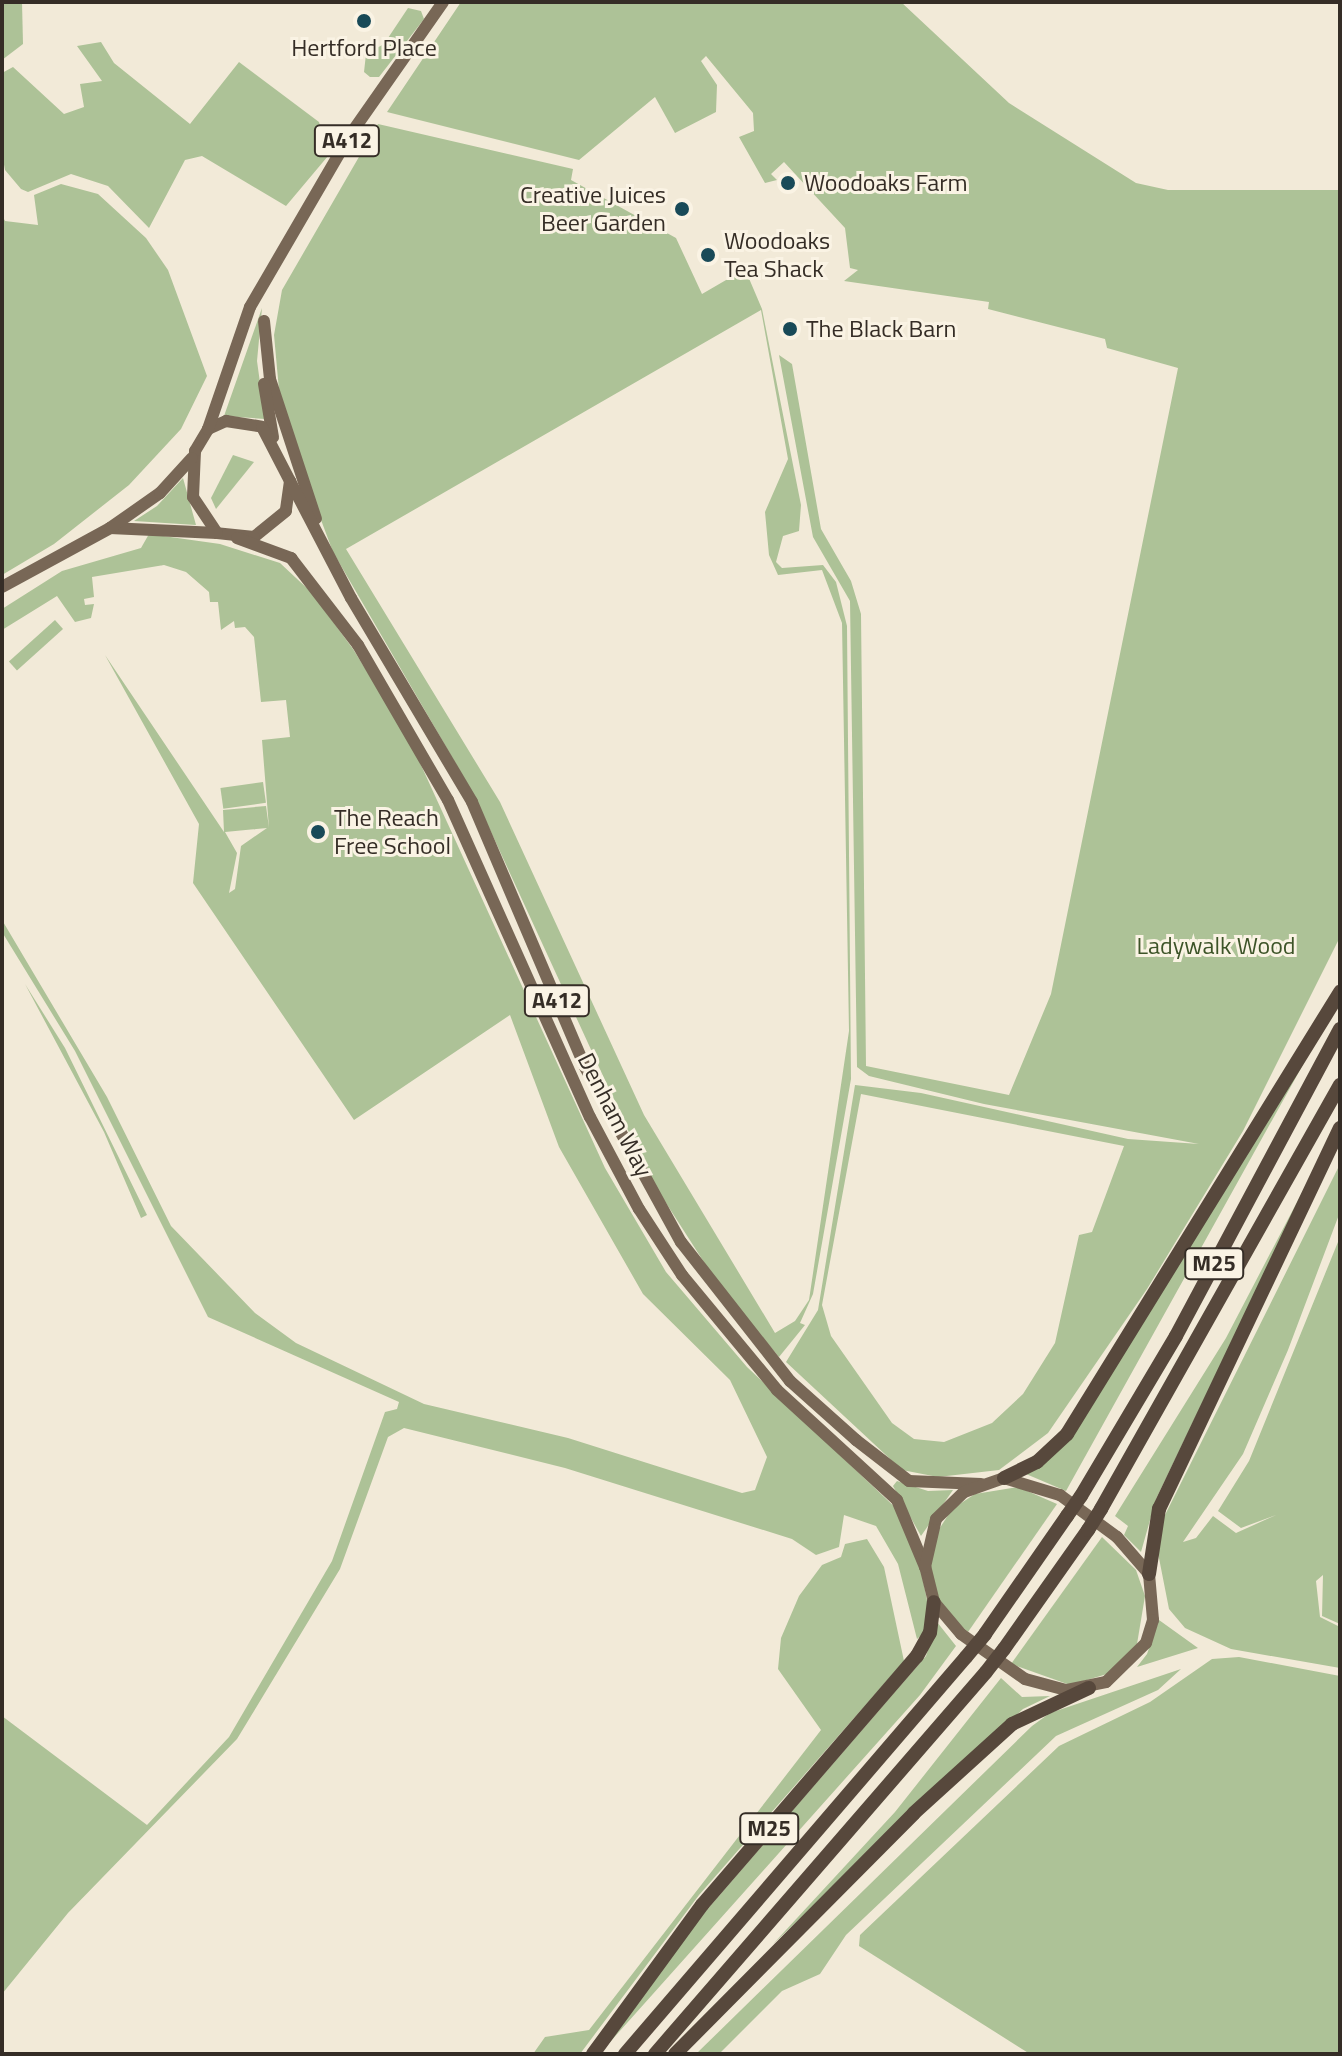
<!DOCTYPE html>
<style>
body{margin:0}
#map{position:relative;width:1342px;height:2056px;overflow:hidden;background:#f2ead8;font-family:"Titillium Web",sans-serif}
div>[style]{position:absolute}
[style*='--x']{left:calc(var(--x)*1px);top:calc(var(--y)*1px);width:calc(var(--w)*1px);rotate:calc(var(--a)*1deg)}
.green>*{inset:0;background:#adc297;transform-origin:0 0}
.primary>*{height:12px;margin:-6px;padding:0 6px;transform-origin:6px;border-radius:6px;background:#786756}
.motorway>*{height:14px;margin:-7px;padding:0 7px;transform-origin:7px;border-radius:7px;background:#57483c}
.motorway-bridge>*{height:14px;margin:-7px;padding:0 7px;transform-origin:7px;border-radius:7px;background:#57483c}
.dots>*{width:22px;height:22px;translate:-50% -50%;box-sizing:border-box;border:4px solid #faf3e4;border-radius:50%}
span{translate:-50% -50%;white-space:nowrap;text-align:center;line-height:1.15;-webkit-text-stroke:6px #faf3e4;paint-order:stroke}
.shield-label span{padding:2px 6px;background:#faf3e4;border:2px solid;border-radius:6px;-webkit-text-stroke-width:0}
.shield-label{font-size:22px;color:#352d26;font-weight:700}
.poi-label{font-size:24px;color:#352d26}
.left{translate:0 -50%;text-align:left}
.right{translate:-100% -50%;text-align:right}
.park-label{font-size:24px;color:#3d5428}
.street-label{font-size:24px;color:#352d26}
.frame{position:absolute;inset:0;border:4px solid #352d26;pointer-events:none}
</style>
<div id="map">
<div class="green">
<i style="clip-path:polygon(2px 2px,22px 2px,23px 44px,2px 60px)"></i>
<i style="clip-path:polygon(evenodd,461px 2px,901px 2px,1009px 103px,1136px 183px,1168px 190px,1340px 190px,1340px 937px,1243px 1131px,1147px 1289px,1048px 1433px,999px 1470px,938px 1477px,902px 1470px,786px 1362px,818px 1310px,855px 1085px,921px 1093px,1128px 1139px,1199px 1144px,984px 1104px,869px 1076px,857px 1067px,850px 601px,813px 537px,779px 355px,792px 364px,821px 529px,851px 581px,861px 614px,866px 1066px,1009px 1095px,1051px 994px,1178px 368px,1107px 348px,1105px 339px,988px 309px,989px 302px,844px 281px,858px 270px,850px 268px,845px 228px,784px 162px,771px 174px,777px 180px,765px 183px,739px 137px,754px 131px,753px 113px,706px 56px,701px 61px,717px 85px,716px 112px,675px 133px,655px 97px,579px 160px,387px 112px,461px 2px,861px 1094px,1124px 1146px,1092px 1232px,1079px 1235px,1055px 1343px,1023px 1394px,992px 1423px,944px 1442px,914px 1439px,892px 1423px,831px 1336px,822px 1305px,861px 1094px)"></i>
<i style="clip-path:polygon(408px 8px,421px 11px,424px 19px,379px 77px,370px 77px,364px 72px,366px 54px,384px 44px)"></i>
<i style="clip-path:polygon(101px 42px,114px 63px,190px 124px,239px 62px,319px 122px,328px 156px,286px 206px,202px 156px,185px 160px,149px 228px,108px 186px,71px 174px,28px 192px,21px 189px,5px 170px,2px 154px,2px 73px,13px 67px,64px 114px,84px 107px,80px 84px,102px 81px,77px 46px)"></i>
<i style="clip-path:polygon(evenodd,378px 124px,573px 169px,571px 180px,676px 238px,702px 294px,745px 269px,762px 309px,801px 505px,799px 531px,783px 536px,776px 562px,782px 568px,823px 565px,836px 582px,847px 626px,851px 1079px,813px 1294px,800px 1323px,805px 1325px,779px 1357px,718px 1284px,650px 1178px,474px 795px,333px 552px,293px 445px,280px 401px,274px 335px,282px 290px,378px 124px,761px 310px,788px 459px,765px 512px,769px 555px,778px 575px,822px 570px,842px 623px,849px 1031px,809px 1300px,795px 1321px,775px 1333px,644px 1115px,500px 802px,346px 549px,761px 310px)"></i>
<i style="clip-path:polygon(61px 184px,98px 194px,146px 238px,168px 270px,207px 376px,181px 429px,129px 485px,54px 544px,2px 575px,2px 215px,5px 221px,38px 225px,34px 195px)"></i>
<i style="clip-path:polygon(262px 308px,257px 361px,265px 419px,224px 416px)"></i>
<i style="clip-path:polygon(233px 455px,254px 462px,216px 509px,211px 498px)"></i>
<i style="clip-path:polygon(183px 478px,196px 525px,134px 521px,157px 506px)"></i>
<i style="clip-path:polygon(evenodd,149px 534px,220px 544px,280px 563px,311px 592px,353px 649px,410px 741px,605px 1168px,666px 1272px,747px 1367px,900px 1512px,916px 1545px,928px 1605px,925px 1632px,917px 1639px,898px 1564px,876px 1526px,844px 1515px,839px 1547px,816px 1555px,792px 1539px,565px 1468px,404px 1428px,388px 1437px,340px 1569px,237px 1739px,68px 1913px,2px 1994px,2px 1716px,147px 1825px,229px 1737px,332px 1561px,385px 1412px,397px 1409px,399px 1402px,208px 1317px,75px 1051px,2px 932px,2px 920px,107px 1097px,171px 1226px,255px 1313px,296px 1343px,424px 1404px,568px 1438px,742px 1493px,755px 1490px,767px 1457px,730px 1380px,643px 1294px,559px 1147px,510px 1015px,354px 1120px,193px 883px,199px 824px,105px 655px,224px 832px,223px 810px,266px 806px,269px 828px,262px 740px,290px 737px,286px 700px,261px 702px,254px 637px,245px 627px,235px 628px,234px 621px,221px 630px,218px 602px,210px 602px,209px 592px,186px 572px,164px 565px,92px 577px,94px 597px,84px 599px,85px 605px,94px 604px,91px 618px,75px 622px,57px 596px,2px 630px,2px 609px,62px 571px,141px 548px,149px 534px,267px 828px,241px 846px,235px 889px,229px 893px,237px 853px,225px 832px,267px 828px)"></i>
<i style="left:55px;top:620px;width:12px;height:62px;rotate:48deg"></i>
<i style="left:263px;top:782px;width:21px;height:43px;rotate:82deg"></i>
<i style="clip-path:polygon(25px 984px,65px 1048px,147px 1215px,141px 1218px,104px 1132px)"></i>
<i style="clip-path:polygon(1305px 1061px,1066px 1491px,1026px 1474px,1046px 1461px)"></i>
<i style="clip-path:polygon(1321px 1156px,1156px 1499px,1141px 1552px,1124px 1535px,1128px 1526px,1115px 1516px,1226px 1338px)"></i>
<i style="clip-path:polygon(1340px 1164px,1340px 1212px,1288px 1350px,1243px 1454px,1183px 1542px,1196px 1538px,1213px 1516px,1236px 1533px,1276px 1515px,1241px 1528px,1218px 1511px,1249px 1461px,1340px 1237px,1340px 1624px,1322px 1616px,1323px 1575px,1316px 1581px,1320px 1617px,1340px 1627px,1340px 1668px,1231px 1649px,1185px 1628px,1169px 1609px,1158px 1553px,1163px 1519px)"></i>
<i style="clip-path:polygon(897px 1481px,928px 1491px,953px 1490px,921px 1536px,893px 1486px)"></i>
<i style="clip-path:polygon(1018px 1487px,1057px 1504px,968px 1632px,946px 1614px,933px 1586px,929px 1561px,936px 1534px,952px 1509px,975px 1494px)"></i>
<i style="clip-path:polygon(1102px 1537px,1136px 1570px,1145px 1596px,1137px 1644px,1107px 1674px,1070px 1685px,1011px 1664px)"></i>
<i style="clip-path:polygon(867px 1539px,884px 1567px,904px 1661px,699px 1895px,580px 2054px,533px 2054px,545px 2037px,589px 2030px,821px 1730px,778px 1669px,781px 1638px,799px 1596px,822px 1565px,841px 1557px,845px 1544px)"></i>
<i style="clip-path:polygon(1159px 1620px,1198px 1648px,1137px 1667px,1147px 1654px)"></i>
<i style="clip-path:polygon(937px 1622px,956px 1646px,920px 1695px,602px 2051px,699px 1919px,926px 1656px)"></i>
<i style="clip-path:polygon(1239px 1657px,1340px 1676px,1340px 2054px,1030px 2054px,859px 1946px,860px 1935px,1059px 1746px,1150px 1702px,1212px 1659px)"></i>
<i style="clip-path:polygon(1181px 1669px,1158px 1690px,1056px 1736px,846px 1935px,820px 1974px,782px 1991px,719px 2054px,696px 2054px,1032px 1726px,1050px 1713px)"></i>
<i style="clip-path:polygon(1001px 1678px,1022px 1697px,1050px 1696px,1023px 1709px,773px 1944px,895px 1812px)"></i>
</div>
<div class="primary">
<i style="--x:264;--y:321;--w:58;--a:84.1"></i>
<i style="--x:270;--y:379;--w:147;--a:71.8"></i>
<i style="--x:264;--y:384;--w:54;--a:80.4"></i>
<i style="--x:226;--y:421;--w:36;--a:9"></i>
<i style="--x:262;--y:427;--w:61;--a:62.6"></i>
<i style="--x:290;--y:481;--w:30;--a:98"></i>
<i style="--x:286;--y:511;--w:41;--a:140.9"></i>
<i style="--x:254;--y:537;--w:37;--a:-174"></i>
<i style="--x:217;--y:533;--w:43;--a:-123.7"></i>
<i style="--x:193;--y:497;--w:46;--a:-87.5"></i>
<i style="--x:195;--y:451;--w:26;--a:-59"></i>
<i style="--x:208;--y:429;--w:20;--a:-24"></i>
<i style="--x:208;--y:429;--w:129;--a:-71"></i>
<i style="--x:250;--y:307;--w:199;--a:-59.8"></i>
<i style="--x:350;--y:135;--w:162;--a:-55"></i>
<i style="--x:290;--y:481;--w:132;--a:62.5"></i>
<i style="--x:351;--y:598;--w:237;--a:59.3"></i>
<i style="--x:472;--y:802;--w:288;--a:66.9"></i>
<i style="--x:585;--y:1067;--w:200;--a:61.3"></i>
<i style="--x:681;--y:1242;--w:177;--a:51.9"></i>
<i style="--x:790;--y:1381;--w:89;--a:41.8"></i>
<i style="--x:856;--y:1440;--w:67;--a:37.7"></i>
<i style="--x:909;--y:1481;--w:72;--a:2.4"></i>
<i style="--x:110;--y:528;--w:107;--a:2.7"></i>
<i style="--x:237;--y:538;--w:58;--a:20.3"></i>
<i style="--x:291;--y:558;--w:110;--a:52.4"></i>
<i style="--x:358;--y:645;--w:179;--a:59.9"></i>
<i style="--x:448;--y:800;--w:347;--a:65.9"></i>
<i style="--x:590;--y:1117;--w:104;--a:62"></i>
<i style="--x:639;--y:1209;--w:79;--a:56.9"></i>
<i style="--x:682;--y:1275;--w:149;--a:50.4"></i>
<i style="--x:777;--y:1390;--w:163;--a:42.5"></i>
<i style="--x:897;--y:1500;--w:73;--a:67.3"></i>
<i style="--x:2;--y:587;--w:123;--a:-28.6"></i>
<i style="--x:110;--y:528;--w:61;--a:-35"></i>
<i style="--x:160;--y:493;--w:47;--a:-47.6"></i>
<i style="--x:1004;--y:1478;--w:59;--a:16.9"></i>
<i style="--x:1060;--y:1495;--w:71;--a:36.4"></i>
<i style="--x:1117;--y:1537;--w:49;--a:49.1"></i>
<i style="--x:1149;--y:1574;--w:46;--a:85"></i>
<i style="--x:1153;--y:1620;--w:24;--a:107"></i>
<i style="--x:1146;--y:1643;--w:56;--a:135.7"></i>
<i style="--x:1106;--y:1682;--w:41;--a:168.7"></i>
<i style="--x:1066;--y:1690;--w:42;--a:-165"></i>
<i style="--x:1025;--y:1679;--w:78;--a:-144.9"></i>
<i style="--x:961;--y:1634;--w:42;--a:-130.2"></i>
<i style="--x:934;--y:1602;--w:36;--a:-104"></i>
<i style="--x:925;--y:1567;--w:49;--a:-77.1"></i>
<i style="--x:936;--y:1519;--w:39;--a:-44"></i>
<i style="--x:964;--y:1492;--w:42;--a:-19.3"></i>
</div>
<div class="motorway">
<i style="--x:1004;--y:1478;--w:37;--a:-26"></i>
<i style="--x:1037;--y:1462;--w:41;--a:-43"></i>
<i style="--x:1067;--y:1434;--w:520;--a:-58.3"></i>
<i style="--x:1081;--y:1496;--w:186;--a:-59.3"></i>
<i style="--x:1176;--y:1336;--w:348;--a:-61.9"></i>
<i style="--x:1101;--y:1509;--w:487;--a:-60.6"></i>
<i style="--x:1149;--y:1574;--w:66;--a:-81.3"></i>
<i style="--x:1159;--y:1509;--w:422;--a:-64.6"></i>
<i style="--x:985;--y:1634;--w:144;--a:-55.2"></i>
<i style="--x:1004;--y:1649;--w:146;--a:-54.8"></i>
<i style="--x:593;--y:2054;--w:185;--a:-53.8"></i>
<i style="--x:702;--y:1905;--w:329;--a:-49.2"></i>
<i style="--x:917;--y:1656;--w:26;--a:-61"></i>
<i style="--x:930;--y:1633;--w:31;--a:-83"></i>
<i style="--x:625;--y:2054;--w:523;--a:-49.34"></i>
<i style="--x:655;--y:2054;--w:505;--a:-49.09"></i>
<i style="--x:675;--y:2054;--w:339;--a:-45.2"></i>
<i style="--x:914;--y:1813;--w:132;--a:-42.2"></i>
<i style="--x:1012;--y:1724;--w:85;--a:-25.1"></i>
</div>
<div class="motorway-bridge">
<i style="--x:1067;--y:1516;--w:24;--a:-55"></i>
<i style="--x:1088;--y:1530;--w:25;--a:-58"></i>
<i style="--x:966;--y:1657;--w:30;--a:-50"></i>
<i style="--x:986;--y:1672;--w:29;--a:-52"></i>
</div>
<div class="dots">
<i style="left:364px;top:21px;background:#194a58"></i>
<i style="left:788px;top:183px;background:#194a58"></i>
<i style="left:682px;top:209px;background:#194a58"></i>
<i style="left:708px;top:255px;background:#194a58"></i>
<i style="left:790px;top:329px;background:#194a58"></i>
<i style="left:318px;top:832px;background:#194a58"></i>
</div>
<div class="shield-label">
<span style="left:347px;top:141px">A412</span>
<span style="left:557px;top:1001px">A412</span>
<span style="left:1214px;top:1264px">M25</span>
<span style="left:769px;top:1829px">M25</span>
</div>
<div class="poi-label">
<span style="left:364px;top:48px">Hertford Place</span>
<span class="left" style="left:804px;top:183px">Woodoaks Farm</span>
<span class="right" style="left:666px;top:209px">Creative Juices<br>Beer Garden</span>
<span class="left" style="left:724px;top:255px">Woodoaks<br>Tea Shack</span>
<span class="left" style="left:806px;top:329px">The Black Barn</span>
<span class="left" style="left:334px;top:832px">The Reach<br>Free School</span>
</div>
<div class="park-label">
<span style="left:1216px;top:946px">Ladywalk Wood</span>
</div>
<div class="street-label">
<span style="left:615px;top:1115px;rotate:63deg">Denham Way</span>
</div>
<div class="frame"></div>
</div>
